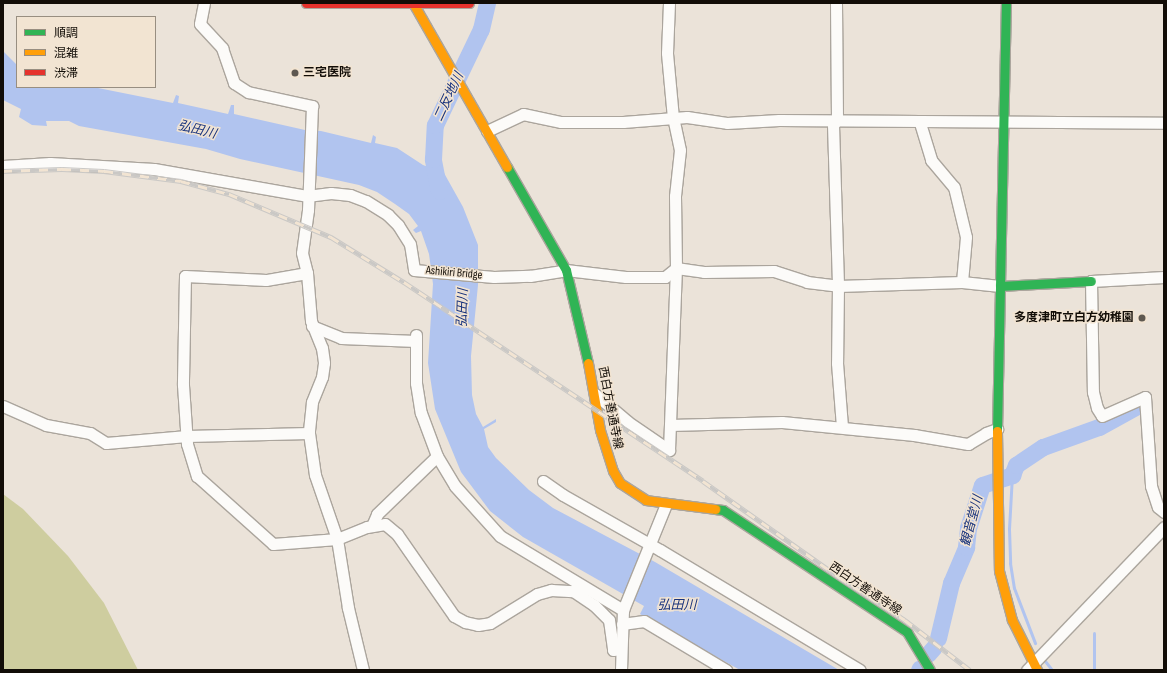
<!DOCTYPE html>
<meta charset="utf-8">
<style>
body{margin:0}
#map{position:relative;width:1167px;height:673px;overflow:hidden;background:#ebe3d9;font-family:"Sofia Sans Condensed","Noto Sans JP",sans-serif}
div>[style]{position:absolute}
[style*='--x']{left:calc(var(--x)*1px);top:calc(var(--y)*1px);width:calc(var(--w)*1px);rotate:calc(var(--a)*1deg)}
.forest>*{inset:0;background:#cecd9f}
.water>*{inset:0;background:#b1c4ef}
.stream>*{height:3px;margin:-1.5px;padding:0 1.5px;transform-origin:1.5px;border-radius:1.5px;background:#b1c4ef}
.river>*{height:17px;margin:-8.5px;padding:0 8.5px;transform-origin:8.5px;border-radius:8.5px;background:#b1c4ef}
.roads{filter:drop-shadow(1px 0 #aba59d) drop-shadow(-1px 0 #aba59d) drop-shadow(0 1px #aba59d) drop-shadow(0 -1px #aba59d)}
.street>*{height:11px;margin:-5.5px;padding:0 5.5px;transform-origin:5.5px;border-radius:5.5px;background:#fcfbf9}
.fast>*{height:9px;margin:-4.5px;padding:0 4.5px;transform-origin:4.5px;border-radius:4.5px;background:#30b455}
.slow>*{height:9px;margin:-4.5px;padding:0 4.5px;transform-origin:4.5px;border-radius:4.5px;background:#ff9f0a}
.jam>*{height:9px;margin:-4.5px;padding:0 4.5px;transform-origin:4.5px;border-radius:4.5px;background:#e5322d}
.rail>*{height:4.5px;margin-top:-2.25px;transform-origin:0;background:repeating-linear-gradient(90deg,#f2e4d2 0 9px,#cac8c5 0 18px);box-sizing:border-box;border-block:1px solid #cac8c5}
.dots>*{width:11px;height:11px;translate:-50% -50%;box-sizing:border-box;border:2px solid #f2e4d2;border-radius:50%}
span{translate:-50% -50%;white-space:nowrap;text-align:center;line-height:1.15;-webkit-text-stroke:3px #f2e4d2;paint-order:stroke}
.poi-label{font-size:12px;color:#120d07;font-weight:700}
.left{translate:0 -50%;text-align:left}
.right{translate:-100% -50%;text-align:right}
.street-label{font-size:12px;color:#120d07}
.water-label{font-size:13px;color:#18337d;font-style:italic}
.frame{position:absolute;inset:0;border:4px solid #120d07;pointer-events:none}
.legend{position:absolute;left:16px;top:16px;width:140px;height:72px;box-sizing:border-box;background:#f2e4d2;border:1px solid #988e81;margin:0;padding:5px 7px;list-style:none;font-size:12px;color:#120d07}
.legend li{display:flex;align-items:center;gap:8px;height:20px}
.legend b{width:20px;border:1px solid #988e81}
</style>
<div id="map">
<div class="forest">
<i style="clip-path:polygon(3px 494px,23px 509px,68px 556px,104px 603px,138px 670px,3px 670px)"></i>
</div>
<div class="water">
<i style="clip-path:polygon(3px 51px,17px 65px,17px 87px,93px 87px,173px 103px,176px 95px,179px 96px,178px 103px,228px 114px,231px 105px,234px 105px,234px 114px,305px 130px,321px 131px,371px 143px,373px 135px,376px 137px,375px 143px,397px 148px,423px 165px,444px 173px,463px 207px,478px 245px,478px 285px,471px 356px,472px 395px,476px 414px,483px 427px,496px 419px,496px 422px,484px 429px,488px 447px,496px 458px,529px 490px,553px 508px,655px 562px,839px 670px,740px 670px,640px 614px,644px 606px,523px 537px,490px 511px,461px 472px,435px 409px,428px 363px,433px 284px,429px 254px,421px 231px,416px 233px,413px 230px,418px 226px,409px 214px,395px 204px,377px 192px,359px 185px,240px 159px,206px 149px,79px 126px,69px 121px,46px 121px,47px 126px,32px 125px,19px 117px,21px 109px,3px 100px)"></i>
</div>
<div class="stream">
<i style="--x:1012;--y:475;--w:54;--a:93.2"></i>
<i style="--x:1009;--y:529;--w:34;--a:88"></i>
<i style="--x:1010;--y:563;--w:25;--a:81"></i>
<i style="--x:1014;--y:588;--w:59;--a:69.1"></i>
<i style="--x:1094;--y:633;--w:37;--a:90"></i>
<i style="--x:1045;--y:661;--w:11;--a:52"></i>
</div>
<div class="river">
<i style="--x:439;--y:191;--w:33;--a:-101"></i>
<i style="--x:433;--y:159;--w:34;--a:-87"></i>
<i style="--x:435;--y:125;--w:106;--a:-64.4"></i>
<i style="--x:481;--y:29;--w:27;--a:-77"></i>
<i style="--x:938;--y:638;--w:57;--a:-76.7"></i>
<i style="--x:951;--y:583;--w:39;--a:-67"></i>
<i style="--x:966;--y:547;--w:19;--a:-84"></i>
<i style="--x:968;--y:528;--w:45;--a:-72"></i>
<i style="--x:982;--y:485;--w:32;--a:-18"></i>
<i style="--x:1012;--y:475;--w:11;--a:-68"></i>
<i style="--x:1016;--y:465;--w:32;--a:-34"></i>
<i style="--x:1043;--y:447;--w:59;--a:-19.7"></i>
<i style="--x:1099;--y:427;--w:46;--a:-28.8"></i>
<i style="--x:928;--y:654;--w:9;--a:-49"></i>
<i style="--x:919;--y:670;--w:2;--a:-63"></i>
</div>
<div class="roads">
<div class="street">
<i style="--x:204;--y:3;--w:21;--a:101"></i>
<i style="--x:200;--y:24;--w:33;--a:47"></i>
<i style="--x:222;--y:48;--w:37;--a:71"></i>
<i style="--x:234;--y:83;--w:17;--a:33"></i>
<i style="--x:248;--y:92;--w:66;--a:12.3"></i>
<i style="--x:312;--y:106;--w:104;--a:92.2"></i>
<i style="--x:308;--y:210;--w:43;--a:97.9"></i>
<i style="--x:302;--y:253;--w:21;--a:76"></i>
<i style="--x:307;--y:273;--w:48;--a:85.2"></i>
<i style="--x:311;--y:321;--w:29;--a:68"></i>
<i style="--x:322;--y:348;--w:15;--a:82"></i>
<i style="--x:324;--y:363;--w:14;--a:98"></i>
<i style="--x:322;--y:377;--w:27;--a:112"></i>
<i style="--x:312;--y:402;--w:31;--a:96"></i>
<i style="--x:309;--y:433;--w:42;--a:81.9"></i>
<i style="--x:315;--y:475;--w:68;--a:71"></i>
<i style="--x:337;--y:539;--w:70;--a:80.9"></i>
<i style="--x:348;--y:608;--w:64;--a:76.4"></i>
<i style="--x:836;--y:3;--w:117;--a:89.5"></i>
<i style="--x:837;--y:120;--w:6;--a:129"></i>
<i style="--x:833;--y:125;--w:161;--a:88.2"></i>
<i style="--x:838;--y:286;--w:77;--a:90.7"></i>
<i style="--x:837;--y:363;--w:64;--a:85.5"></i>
<i style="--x:920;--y:123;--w:39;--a:73"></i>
<i style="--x:931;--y:160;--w:35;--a:50"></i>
<i style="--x:954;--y:187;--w:51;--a:76.5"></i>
<i style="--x:966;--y:237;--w:45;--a:95.1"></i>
<i style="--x:487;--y:131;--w:40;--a:-25"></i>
<i style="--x:523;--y:114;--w:39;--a:12"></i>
<i style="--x:561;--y:122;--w:62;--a:0"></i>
<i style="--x:623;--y:122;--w:64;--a:-4.5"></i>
<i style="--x:687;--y:117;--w:40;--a:8.5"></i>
<i style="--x:727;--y:123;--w:52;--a:-3.3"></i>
<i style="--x:779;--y:120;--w:385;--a:0.4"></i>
<i style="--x:3;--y:166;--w:47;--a:-3.7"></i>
<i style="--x:50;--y:163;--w:104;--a:3.3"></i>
<i style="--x:154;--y:169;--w:155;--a:10"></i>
<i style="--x:307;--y:196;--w:24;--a:-7"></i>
<i style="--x:331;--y:193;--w:19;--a:6"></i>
<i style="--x:350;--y:195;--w:17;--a:21"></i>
<i style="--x:366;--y:201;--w:26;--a:32"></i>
<i style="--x:388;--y:215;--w:14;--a:45"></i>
<i style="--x:398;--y:225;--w:22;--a:58"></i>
<i style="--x:410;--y:244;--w:26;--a:81"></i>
<i style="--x:414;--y:270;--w:80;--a:5"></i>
<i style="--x:494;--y:277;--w:36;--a:-2"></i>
<i style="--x:530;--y:276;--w:36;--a:-9"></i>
<i style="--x:566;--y:270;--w:60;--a:6.7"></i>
<i style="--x:626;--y:277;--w:39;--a:0"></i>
<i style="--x:665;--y:277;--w:14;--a:-39"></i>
<i style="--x:676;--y:268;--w:28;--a:8"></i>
<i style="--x:704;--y:272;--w:70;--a:-0.8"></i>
<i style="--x:774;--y:271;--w:35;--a:18"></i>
<i style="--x:807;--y:282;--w:31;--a:7"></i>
<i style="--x:838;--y:286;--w:124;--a:-1.8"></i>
<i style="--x:962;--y:282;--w:38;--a:6"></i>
<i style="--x:307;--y:273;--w:42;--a:170.3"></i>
<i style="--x:266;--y:280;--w:81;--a:-177.2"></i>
<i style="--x:185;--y:276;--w:109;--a:91.1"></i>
<i style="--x:183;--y:385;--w:59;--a:86.1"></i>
<i style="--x:187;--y:444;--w:34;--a:73"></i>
<i style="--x:197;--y:476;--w:102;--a:41.8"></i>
<i style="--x:273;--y:544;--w:64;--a:-4.5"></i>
<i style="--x:337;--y:539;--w:32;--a:-22"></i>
<i style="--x:367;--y:527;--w:18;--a:-9"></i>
<i style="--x:385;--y:524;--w:16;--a:40"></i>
<i style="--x:397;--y:534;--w:100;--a:55.2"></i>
<i style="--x:454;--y:616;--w:13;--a:29"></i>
<i style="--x:465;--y:622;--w:13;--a:13"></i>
<i style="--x:478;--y:625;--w:12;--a:-9"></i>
<i style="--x:490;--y:623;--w:55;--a:-31.7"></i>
<i style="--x:537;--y:594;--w:15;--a:-16"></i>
<i style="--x:551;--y:590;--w:22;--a:3"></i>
<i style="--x:573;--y:591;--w:25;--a:34"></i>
<i style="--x:594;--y:605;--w:21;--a:45"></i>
<i style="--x:609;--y:620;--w:30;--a:82"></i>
<i style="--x:613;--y:650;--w:7;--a:-8"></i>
<i style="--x:1164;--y:277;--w:73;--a:176.9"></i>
<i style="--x:1091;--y:281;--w:111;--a:89"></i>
<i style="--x:1093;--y:392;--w:16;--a:76"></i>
<i style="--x:1097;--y:408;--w:9;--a:58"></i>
<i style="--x:1102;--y:416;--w:47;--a:-23.8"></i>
<i style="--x:1145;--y:397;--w:89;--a:86.1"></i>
<i style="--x:1151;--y:486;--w:22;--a:72"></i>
<i style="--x:1158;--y:507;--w:8;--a:40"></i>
<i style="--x:312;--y:326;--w:31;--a:22"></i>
<i style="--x:341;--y:338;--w:75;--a:2.3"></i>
<i style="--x:416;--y:335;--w:48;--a:90"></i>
<i style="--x:416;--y:383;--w:30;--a:81"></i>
<i style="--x:421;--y:413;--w:46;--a:69.6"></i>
<i style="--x:437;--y:456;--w:35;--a:59"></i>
<i style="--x:455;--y:486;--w:67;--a:48"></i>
<i style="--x:500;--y:536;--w:144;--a:31"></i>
<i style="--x:595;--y:394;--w:43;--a:40.3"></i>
<i style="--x:628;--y:422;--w:50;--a:34.3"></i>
<i style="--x:669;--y:450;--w:182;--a:-87.8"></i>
<i style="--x:676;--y:268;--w:72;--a:-90.8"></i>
<i style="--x:675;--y:196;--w:46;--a:-83.8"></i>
<i style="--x:680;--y:150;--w:33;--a:-102"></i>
<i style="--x:673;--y:118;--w:65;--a:-95.3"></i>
<i style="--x:667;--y:53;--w:50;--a:-87.7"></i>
<i style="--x:3;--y:406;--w:47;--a:23.8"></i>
<i style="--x:46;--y:425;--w:45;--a:10.3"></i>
<i style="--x:90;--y:433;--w:19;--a:32"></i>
<i style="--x:106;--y:443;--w:81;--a:-4.9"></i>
<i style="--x:187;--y:436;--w:122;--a:-1.4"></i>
<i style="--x:670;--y:425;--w:112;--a:-1.5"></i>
<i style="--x:782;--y:422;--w:133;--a:5.6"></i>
<i style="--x:914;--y:435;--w:55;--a:9.5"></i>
<i style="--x:968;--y:444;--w:21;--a:-31"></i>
<i style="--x:986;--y:433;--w:12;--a:-20"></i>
<i style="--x:543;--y:481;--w:24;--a:35"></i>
<i style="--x:563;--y:495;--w:112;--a:29.6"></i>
<i style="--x:660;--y:550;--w:233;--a:31"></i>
<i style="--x:372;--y:526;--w:13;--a:-67"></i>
<i style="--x:377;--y:514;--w:83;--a:-44"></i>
<i style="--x:622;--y:624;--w:22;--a:-8"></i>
<i style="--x:644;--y:621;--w:96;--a:30.9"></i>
<i style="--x:621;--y:670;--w:60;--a:-88.1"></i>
<i style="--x:623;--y:610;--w:114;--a:-67.9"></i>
<i style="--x:1027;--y:670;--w:198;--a:-46.2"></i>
</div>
<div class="fast">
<i style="--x:507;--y:167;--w:119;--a:60.2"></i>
<i style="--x:566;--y:270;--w:96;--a:76.7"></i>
<i style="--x:1000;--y:286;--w:283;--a:-88.8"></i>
<i style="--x:997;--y:431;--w:145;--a:-88.8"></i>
<i style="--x:1000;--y:286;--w:91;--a:-3.1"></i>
<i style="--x:715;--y:509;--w:8;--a:7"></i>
<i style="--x:723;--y:510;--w:221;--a:33.5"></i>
<i style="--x:907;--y:632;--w:44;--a:58.8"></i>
</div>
<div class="slow">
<i style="--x:413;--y:3;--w:189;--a:60.2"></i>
<i style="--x:588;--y:363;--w:68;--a:79.8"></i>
<i style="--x:600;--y:430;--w:43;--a:72.4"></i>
<i style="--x:613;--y:471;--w:14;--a:60"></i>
<i style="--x:620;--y:483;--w:31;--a:33"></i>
<i style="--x:646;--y:500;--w:70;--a:7.4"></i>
<i style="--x:997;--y:431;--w:140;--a:89.2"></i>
<i style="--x:999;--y:571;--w:51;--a:75.1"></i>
<i style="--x:1012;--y:620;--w:56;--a:63.4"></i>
</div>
<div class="jam">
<i style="--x:306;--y:3;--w:163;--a:0"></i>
</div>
</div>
<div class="rail">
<i style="--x:3;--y:171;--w:59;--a:-1.9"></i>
<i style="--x:62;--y:169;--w:42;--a:2.7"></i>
<i style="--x:104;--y:171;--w:78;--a:7.4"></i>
<i style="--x:181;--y:181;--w:50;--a:15.2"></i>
<i style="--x:229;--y:194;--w:111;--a:22.9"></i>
<i style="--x:331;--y:237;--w:86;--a:31.7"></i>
<i style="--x:404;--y:282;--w:359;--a:33.6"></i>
<i style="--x:703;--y:481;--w:166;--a:35.2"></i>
<i style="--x:839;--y:577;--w:79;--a:33.1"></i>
<i style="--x:905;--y:620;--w:82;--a:37.6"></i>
</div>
<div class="dots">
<i style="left:295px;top:73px;background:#5e5850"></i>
<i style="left:1142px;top:318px;background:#5e5850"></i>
</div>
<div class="poi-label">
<span class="left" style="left:303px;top:73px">三宅医院</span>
<span class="right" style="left:1134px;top:318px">多度津町立白方幼稚園</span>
</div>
<div class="street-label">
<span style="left:454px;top:273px;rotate:5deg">Ashikiri Bridge</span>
<span style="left:610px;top:408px;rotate:79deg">西白方善通寺線</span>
<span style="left:865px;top:589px;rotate:34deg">西白方善通寺線</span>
</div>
<div class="water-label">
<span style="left:449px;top:97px;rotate:-65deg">二反地川</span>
<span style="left:197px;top:130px;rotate:14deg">弘田川</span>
<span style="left:463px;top:308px;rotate:-88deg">弘田川</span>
<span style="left:972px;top:521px;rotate:-75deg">観音堂川</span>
<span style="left:677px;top:605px">弘田川</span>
</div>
<div class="frame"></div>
<ul class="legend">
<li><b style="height:5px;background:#30b455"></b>順調</li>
<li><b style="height:5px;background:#ff9f0a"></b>混雑</li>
<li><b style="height:5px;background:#e5322d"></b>渋滞</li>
</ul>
</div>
